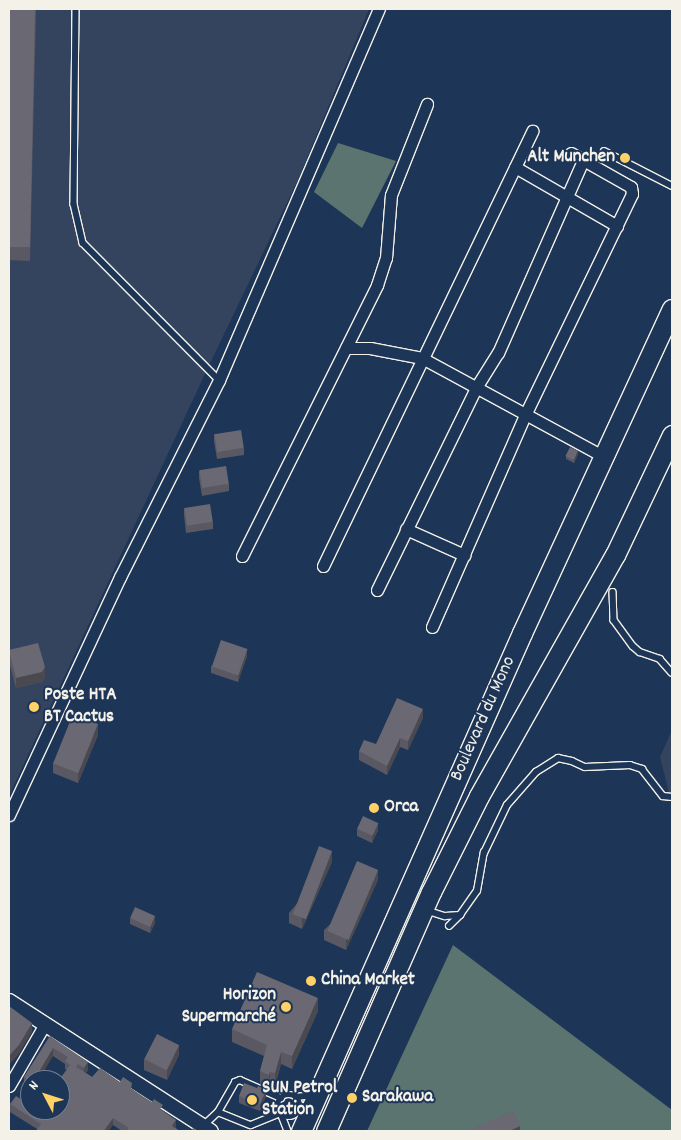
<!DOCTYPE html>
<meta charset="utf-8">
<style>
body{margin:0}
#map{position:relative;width:681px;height:1140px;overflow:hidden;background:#1d3557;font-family:Dekko,sans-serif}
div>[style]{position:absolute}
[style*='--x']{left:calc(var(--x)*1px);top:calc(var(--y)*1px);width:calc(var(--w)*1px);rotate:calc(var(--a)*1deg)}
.built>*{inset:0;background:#34445f}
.green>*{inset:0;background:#5b7470}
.roads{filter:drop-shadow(1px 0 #f4f1e8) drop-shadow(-1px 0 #f4f1e8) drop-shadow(0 1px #f4f1e8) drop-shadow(0 -1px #f4f1e8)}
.service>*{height:5.5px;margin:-2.75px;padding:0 2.75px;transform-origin:2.75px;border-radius:2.75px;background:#1d3557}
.service>.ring{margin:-2.75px;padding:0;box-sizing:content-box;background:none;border:5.5px solid #1d3557;border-radius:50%}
.minor>*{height:11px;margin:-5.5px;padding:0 5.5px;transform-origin:5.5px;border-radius:5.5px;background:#1d3557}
.tertiary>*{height:14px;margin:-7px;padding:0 7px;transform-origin:7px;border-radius:7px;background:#1d3557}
.trunk>*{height:19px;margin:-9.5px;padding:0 9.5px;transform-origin:9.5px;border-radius:9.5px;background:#1d3557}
.wall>*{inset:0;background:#5a5963}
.shaded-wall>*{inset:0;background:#4a4950}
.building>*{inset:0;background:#696873;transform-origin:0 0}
.dots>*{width:14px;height:14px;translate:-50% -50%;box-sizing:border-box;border:2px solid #1d3557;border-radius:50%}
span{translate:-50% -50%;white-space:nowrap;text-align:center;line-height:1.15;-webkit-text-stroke:4px #1d3557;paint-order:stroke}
.poi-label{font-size:19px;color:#f4f1e8;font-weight:700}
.right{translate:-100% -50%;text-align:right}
.left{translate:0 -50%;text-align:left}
.street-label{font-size:19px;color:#f4f1e8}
.frame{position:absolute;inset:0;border:10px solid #f4f1e8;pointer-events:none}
.north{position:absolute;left:20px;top:1070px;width:50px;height:50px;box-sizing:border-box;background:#1d3557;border:1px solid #738091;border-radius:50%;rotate:310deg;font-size:14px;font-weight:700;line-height:20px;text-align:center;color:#f4f1e8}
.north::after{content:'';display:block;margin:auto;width:18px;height:22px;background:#ffd166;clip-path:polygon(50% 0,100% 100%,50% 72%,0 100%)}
</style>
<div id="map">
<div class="built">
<i style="clip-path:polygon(9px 9px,369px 9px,297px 182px,203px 378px,9px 796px)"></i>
<i style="clip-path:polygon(672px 730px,672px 805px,660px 757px)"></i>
</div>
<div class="green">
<i style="clip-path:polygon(338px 143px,396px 161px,362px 228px,314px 192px)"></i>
<i style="clip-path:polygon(453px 945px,672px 1110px,672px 1131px,367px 1131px)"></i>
</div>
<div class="roads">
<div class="service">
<i style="--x:76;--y:9;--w:195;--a:90.6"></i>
<i style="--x:74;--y:204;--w:40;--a:77"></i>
<i style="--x:83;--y:243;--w:193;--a:45.2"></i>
<i style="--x:604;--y:151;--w:76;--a:27.2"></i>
<i style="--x:613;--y:592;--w:28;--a:88"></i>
<i style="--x:614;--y:620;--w:32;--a:54"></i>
<i style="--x:633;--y:646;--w:9;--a:41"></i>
<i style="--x:640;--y:652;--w:21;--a:19"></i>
<i style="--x:660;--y:659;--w:18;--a:49"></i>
<i style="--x:425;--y:910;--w:21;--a:17"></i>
<i style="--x:445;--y:916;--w:15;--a:-4"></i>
<i style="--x:449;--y:926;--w:16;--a:-45"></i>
<i style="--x:460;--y:915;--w:29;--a:-55"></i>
<i style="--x:477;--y:891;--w:39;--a:-80"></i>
<i style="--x:484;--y:853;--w:53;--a:-64.4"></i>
<i style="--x:507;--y:805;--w:44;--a:-48.7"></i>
<i style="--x:536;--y:772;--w:26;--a:-32"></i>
<i style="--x:558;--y:758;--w:14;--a:12"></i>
<i style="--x:572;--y:761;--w:14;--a:25"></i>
<i style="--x:585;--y:767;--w:45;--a:-2.5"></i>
<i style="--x:630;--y:765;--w:13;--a:18"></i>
<i style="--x:642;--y:769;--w:34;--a:52"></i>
<i style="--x:663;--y:796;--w:9;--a:6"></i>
<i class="ring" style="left:278px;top:1095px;width:16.5px;height:16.5px"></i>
<i style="--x:296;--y:1097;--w:18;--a:-6"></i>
<i style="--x:218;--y:1112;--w:35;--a:22"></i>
<i style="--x:251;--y:1125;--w:32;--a:-22"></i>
<i style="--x:281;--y:1113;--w:19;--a:69"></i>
<i style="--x:203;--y:1126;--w:21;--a:-43"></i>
<i style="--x:218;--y:1112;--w:34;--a:-60"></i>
<i style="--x:235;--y:1082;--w:5;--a:-22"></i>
<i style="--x:240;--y:1080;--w:45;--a:23.7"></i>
</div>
<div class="minor">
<i style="--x:515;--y:167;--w:118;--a:30"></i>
<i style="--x:346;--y:348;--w:24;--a:0"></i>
<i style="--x:370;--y:348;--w:53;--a:10.9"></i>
<i style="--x:422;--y:358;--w:207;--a:28.5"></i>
<i style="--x:406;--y:529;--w:64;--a:24.1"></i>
<i style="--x:242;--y:556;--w:303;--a:-63.5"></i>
<i style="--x:377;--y:285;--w:28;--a:-72"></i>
<i style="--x:386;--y:258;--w:63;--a:-85.5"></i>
<i style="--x:391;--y:195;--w:98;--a:-68.4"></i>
<i style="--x:323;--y:566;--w:483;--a:-64.3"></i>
<i style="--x:377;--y:590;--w:227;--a:-63.9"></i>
<i style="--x:477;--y:386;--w:39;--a:-58"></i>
<i style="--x:498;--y:353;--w:211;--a:-66.2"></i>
<i style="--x:432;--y:627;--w:232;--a:-66.3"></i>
<i style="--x:525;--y:415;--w:246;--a:-64.2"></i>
<i style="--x:632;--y:194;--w:7;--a:-98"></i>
<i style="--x:631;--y:187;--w:69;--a:-150.5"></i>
<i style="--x:9;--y:815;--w:263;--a:-65"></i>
<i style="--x:120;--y:577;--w:220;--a:-63.3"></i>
<i style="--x:219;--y:380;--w:404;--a:-66.7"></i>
<i style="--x:9;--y:1086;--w:72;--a:-59.9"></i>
</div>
<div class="tertiary">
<i style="--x:9;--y:1001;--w:240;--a:32.8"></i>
</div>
<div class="trunk">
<i style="--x:301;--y:1131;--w:545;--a:-66.07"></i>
<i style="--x:522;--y:633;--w:357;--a:-65.2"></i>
<i style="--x:326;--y:1131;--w:261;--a:-66.3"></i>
<i style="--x:431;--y:892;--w:107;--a:-63.4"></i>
<i style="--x:479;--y:796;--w:277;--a:-60.6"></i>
<i style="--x:615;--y:555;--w:133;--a:-64.6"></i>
</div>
</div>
<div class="wall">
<i style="clip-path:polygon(9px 9px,36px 9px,30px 261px,9px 260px)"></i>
<i style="clip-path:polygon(214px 434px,244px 448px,244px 455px,217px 459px,214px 441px)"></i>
<i style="clip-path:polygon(578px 454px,574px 463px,566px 459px,566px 456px)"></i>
<i style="clip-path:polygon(199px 471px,229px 484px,229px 491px,202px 496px,199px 478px)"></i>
<i style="clip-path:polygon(184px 508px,213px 522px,213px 529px,186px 533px,184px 515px)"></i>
<i style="clip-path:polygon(9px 650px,45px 678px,42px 682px,16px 688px,9px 661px)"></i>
<i style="clip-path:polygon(247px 656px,238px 682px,211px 673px,211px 666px)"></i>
<i style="clip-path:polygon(423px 718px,408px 750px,400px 747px,387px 775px,359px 760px,359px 751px,376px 744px)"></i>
<i style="clip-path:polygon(98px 735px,78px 783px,53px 773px,53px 763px)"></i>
<i style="clip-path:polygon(357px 829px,378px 830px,372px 843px,357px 836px)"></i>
<i style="clip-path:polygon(332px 862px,302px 929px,289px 923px,289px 913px)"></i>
<i style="clip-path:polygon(378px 880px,346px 950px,324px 940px,324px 930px)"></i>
<i style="clip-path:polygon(130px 918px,155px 923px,150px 933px,130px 924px)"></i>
<i style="clip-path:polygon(318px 1011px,292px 1069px,281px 1064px,275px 1086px,270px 1085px,269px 1088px,260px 1084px,260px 1071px,264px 1056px,232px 1042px,232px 1029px)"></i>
<i style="clip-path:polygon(50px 1036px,88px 1070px,86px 1073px,92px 1077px,120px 1082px,132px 1089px,163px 1111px,176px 1127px,175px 1128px,180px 1131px,122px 1131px,113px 1125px,37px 1129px,10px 1112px,10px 1104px,30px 1110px,60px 1110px,67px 1070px,65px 1069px,65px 1064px,53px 1056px,30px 1080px,30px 1088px,24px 1084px,24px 1077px)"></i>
<i style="clip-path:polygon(179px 1055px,167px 1080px,144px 1070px,144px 1059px)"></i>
<i style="clip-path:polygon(239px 1096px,266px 1096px,260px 1111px,239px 1103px)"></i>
</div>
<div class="shaded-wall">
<i style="clip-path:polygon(578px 451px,578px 454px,574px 463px,574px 459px)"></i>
<i style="clip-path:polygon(247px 649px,247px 656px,238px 682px,238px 675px)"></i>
<i style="clip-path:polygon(45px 667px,45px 678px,42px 682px,16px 688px,16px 678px)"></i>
<i style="clip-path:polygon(423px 709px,423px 718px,408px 750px,408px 741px)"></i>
<i style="clip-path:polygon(98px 724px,98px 735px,78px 783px,78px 773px)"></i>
<i style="clip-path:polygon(400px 738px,400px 747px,387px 775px,387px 766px)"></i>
<i style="clip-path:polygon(378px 823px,378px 830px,372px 843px,372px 836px)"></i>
<i style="clip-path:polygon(332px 851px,332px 862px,302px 929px,302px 919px)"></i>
<i style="clip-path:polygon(378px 870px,378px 880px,346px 950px,346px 940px)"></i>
<i style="clip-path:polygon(155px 916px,155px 923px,150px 933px,150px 926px)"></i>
<i style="clip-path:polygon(318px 998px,318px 1011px,292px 1069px,292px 1056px)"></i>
<i style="clip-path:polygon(32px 1023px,32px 1032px,19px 1054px,9px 1065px,9px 1056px)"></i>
<i style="clip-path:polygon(179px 1045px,179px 1055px,167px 1080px,167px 1070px)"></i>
<i style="clip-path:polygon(53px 1048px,53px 1056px,40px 1078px,40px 1070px)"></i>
<i style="clip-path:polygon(281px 1052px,281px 1064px,275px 1086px,275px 1073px)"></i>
<i style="clip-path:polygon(88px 1062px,88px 1070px,84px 1076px,84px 1068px)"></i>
<i style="clip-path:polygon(270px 1072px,270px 1085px,269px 1088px,269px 1075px)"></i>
<i style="clip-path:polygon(266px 1090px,266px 1096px,260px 1111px,260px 1104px)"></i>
<i style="clip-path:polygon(113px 1118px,113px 1125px,109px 1131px,104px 1131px)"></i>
<i style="clip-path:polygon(176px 1120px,176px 1127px,173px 1131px,172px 1126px)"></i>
<i style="clip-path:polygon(520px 1126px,520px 1131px,509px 1131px)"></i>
</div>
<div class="building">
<i style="clip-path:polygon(9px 9px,35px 9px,30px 247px,9px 247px)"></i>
<i style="left:241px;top:430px;width:18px;height:27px;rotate:81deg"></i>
<i style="left:570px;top:447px;width:9px;height:10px;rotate:27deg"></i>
<i style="left:226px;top:466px;width:18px;height:27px;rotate:81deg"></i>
<i style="left:210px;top:504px;width:18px;height:26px;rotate:81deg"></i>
<i style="left:221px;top:640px;width:28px;height:28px;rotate:19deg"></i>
<i style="clip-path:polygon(38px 643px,45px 667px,42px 672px,16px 678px,9px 650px)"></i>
<i style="clip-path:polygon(397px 698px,423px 709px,408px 741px,400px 738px,387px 766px,359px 751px,364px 740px,376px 744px)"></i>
<i style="left:73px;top:714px;width:27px;height:53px;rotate:22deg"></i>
<i style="left:363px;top:816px;width:17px;height:14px;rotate:25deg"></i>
<i style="left:319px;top:846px;width:14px;height:73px;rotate:21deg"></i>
<i style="left:357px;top:861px;width:23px;height:76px;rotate:23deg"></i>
<i style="left:135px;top:907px;width:22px;height:12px;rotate:24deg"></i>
<i style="clip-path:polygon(257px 972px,318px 998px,292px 1056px,281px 1052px,275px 1073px,270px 1072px,269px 1075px,260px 1071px,267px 1045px,232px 1029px)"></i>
<i style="clip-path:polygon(9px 1006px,32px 1023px,19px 1045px,9px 1056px)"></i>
<i style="left:157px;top:1034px;width:25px;height:28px;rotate:27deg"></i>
<i style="clip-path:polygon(50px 1036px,88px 1062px,84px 1068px,78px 1064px,76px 1067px,92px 1077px,100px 1068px,120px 1082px,123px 1077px,132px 1083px,131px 1089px,152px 1102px,154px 1099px,163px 1105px,160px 1109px,176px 1120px,172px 1126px,180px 1131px,126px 1131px,129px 1128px,113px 1118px,104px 1131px,36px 1131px,41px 1124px,10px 1104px,16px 1096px,30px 1105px,30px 1110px,60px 1110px,59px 1080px,70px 1065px,65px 1061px,68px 1057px,53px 1048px,40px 1070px,54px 1080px,30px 1080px,30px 1081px,24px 1077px)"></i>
<i style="clip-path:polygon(244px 1083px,257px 1088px,258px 1086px,266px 1090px,260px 1104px,239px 1096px)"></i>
<i style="clip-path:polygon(513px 1111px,520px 1126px,509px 1131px,467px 1131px)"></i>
<i style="clip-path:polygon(193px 1128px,198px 1131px,191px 1131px)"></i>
</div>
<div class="dots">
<i style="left:625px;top:158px;background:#ffd166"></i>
<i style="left:34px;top:707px;background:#ffd166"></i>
<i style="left:374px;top:808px;background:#ffd166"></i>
<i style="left:311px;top:981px;background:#ffd166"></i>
<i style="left:286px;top:1007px;background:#ffd166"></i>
<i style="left:352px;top:1098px;background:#ffd166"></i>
<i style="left:252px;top:1100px;background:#ffd166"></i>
</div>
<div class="poi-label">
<span class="right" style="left:615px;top:158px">Alt Munchen</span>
<span class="left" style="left:44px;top:707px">Poste HTA<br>BT Cactus</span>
<span class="left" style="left:384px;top:808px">Orca</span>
<span class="left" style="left:321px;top:981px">China Market</span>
<span class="right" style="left:276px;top:1007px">Horizon<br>Supermarché</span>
<span class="left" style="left:262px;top:1100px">SUN Petrol<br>Station</span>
<span class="left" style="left:362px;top:1098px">Sarakawa</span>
</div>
<div class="street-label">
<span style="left:484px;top:719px;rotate:-66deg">Boulevard du Mono</span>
</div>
<div class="frame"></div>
<div class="north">N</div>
</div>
